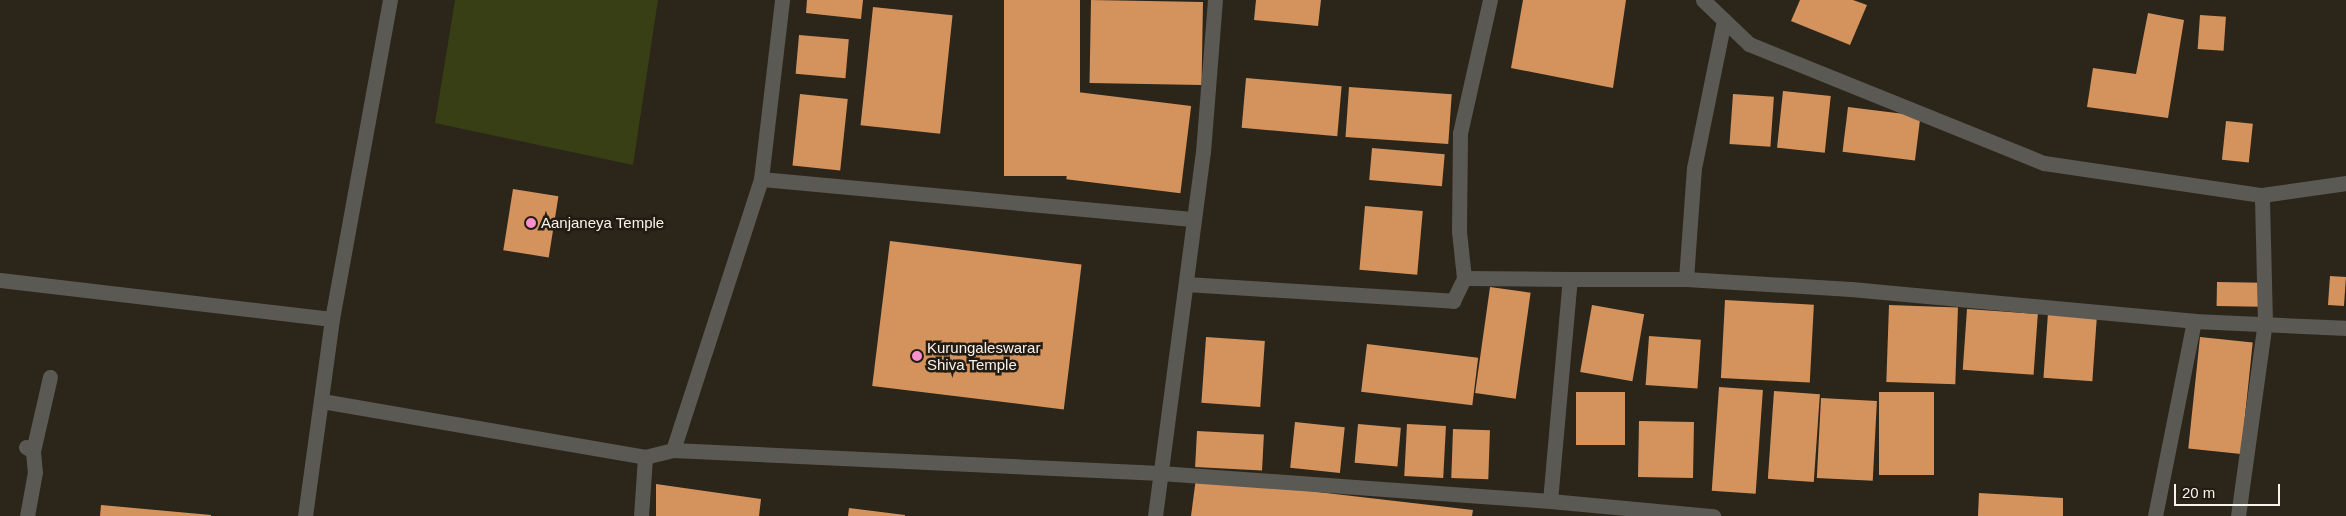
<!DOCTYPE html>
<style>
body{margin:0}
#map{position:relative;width:2346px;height:516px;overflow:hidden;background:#2c251a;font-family:Arial,sans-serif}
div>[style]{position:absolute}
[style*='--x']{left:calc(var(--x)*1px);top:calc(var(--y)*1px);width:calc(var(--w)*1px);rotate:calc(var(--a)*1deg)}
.water>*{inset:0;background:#393f14}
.building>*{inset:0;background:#d4935d;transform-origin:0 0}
.minor>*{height:15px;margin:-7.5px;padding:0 7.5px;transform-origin:7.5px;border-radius:7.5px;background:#5a5953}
.dots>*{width:14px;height:14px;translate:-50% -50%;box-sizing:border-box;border:2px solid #221b11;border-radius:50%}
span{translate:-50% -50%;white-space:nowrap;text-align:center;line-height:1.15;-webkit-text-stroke:5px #221b11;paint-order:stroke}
.poi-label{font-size:15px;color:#f7f3ec}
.left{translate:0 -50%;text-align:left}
.scale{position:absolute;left:2174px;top:484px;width:106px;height:22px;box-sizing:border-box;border:2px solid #f7f3ec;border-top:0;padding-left:6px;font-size:15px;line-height:18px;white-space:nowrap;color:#f7f3ec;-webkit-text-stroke:4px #221b11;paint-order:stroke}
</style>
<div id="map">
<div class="water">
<i style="clip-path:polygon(455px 0,658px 0,633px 165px,435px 123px)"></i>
</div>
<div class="building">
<i style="clip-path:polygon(807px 0,863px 0,861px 19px,806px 13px)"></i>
<i style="left:1004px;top:0;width:76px;height:176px"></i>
<i style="left:1091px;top:0;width:112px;height:83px;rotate:1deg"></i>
<i style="clip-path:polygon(1256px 0,1321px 0,1318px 26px,1254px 20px)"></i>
<i style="clip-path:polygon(1523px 0,1626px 0,1613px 88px,1511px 68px)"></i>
<i style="clip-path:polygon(1800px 0,1853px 0,1867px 5px,1850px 45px,1791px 21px)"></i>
<i style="left:873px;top:7px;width:80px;height:119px;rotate:6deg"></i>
<i style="clip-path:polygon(2148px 13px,2184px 20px,2168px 118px,2087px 107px,2093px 68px,2136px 74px)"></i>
<i style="left:2200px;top:15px;width:26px;height:34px;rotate:4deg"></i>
<i style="left:799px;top:35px;width:50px;height:39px;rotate:5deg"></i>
<i style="left:1246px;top:78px;width:96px;height:50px;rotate:5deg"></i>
<i style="left:1349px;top:87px;width:103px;height:50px;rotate:4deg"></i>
<i style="left:1783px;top:91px;width:48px;height:57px;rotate:6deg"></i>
<i style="left:1077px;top:92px;width:115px;height:88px;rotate:7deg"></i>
<i style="left:800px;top:94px;width:48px;height:72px;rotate:6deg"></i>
<i style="left:1733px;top:94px;width:41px;height:50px;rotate:4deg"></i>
<i style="left:1848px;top:107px;width:73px;height:45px;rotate:7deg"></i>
<i style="left:2226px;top:121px;width:27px;height:39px;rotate:6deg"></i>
<i style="left:1372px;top:148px;width:73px;height:32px;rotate:5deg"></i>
<i style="left:513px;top:189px;width:46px;height:62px;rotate:9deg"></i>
<i style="left:1365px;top:206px;width:58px;height:64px;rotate:5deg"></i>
<i style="left:890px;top:241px;width:193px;height:146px;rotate:7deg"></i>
<i style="left:2330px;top:276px;width:16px;height:29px;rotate:4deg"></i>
<i style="left:2217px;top:282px;width:44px;height:24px;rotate:1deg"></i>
<i style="left:1490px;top:287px;width:41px;height:107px;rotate:8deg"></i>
<i style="left:1725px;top:300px;width:89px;height:78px;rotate:3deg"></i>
<i style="left:1592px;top:305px;width:53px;height:68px;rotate:10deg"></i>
<i style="left:1889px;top:305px;width:69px;height:77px;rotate:2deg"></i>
<i style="left:1967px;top:309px;width:71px;height:61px;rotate:4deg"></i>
<i style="left:2048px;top:313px;width:49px;height:65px;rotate:4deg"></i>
<i style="left:1649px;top:336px;width:52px;height:49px;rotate:4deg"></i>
<i style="left:1206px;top:337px;width:59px;height:66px;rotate:4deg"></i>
<i style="left:2200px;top:337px;width:53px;height:112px;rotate:6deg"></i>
<i style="left:1367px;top:344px;width:112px;height:48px;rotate:7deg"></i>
<i style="left:1719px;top:387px;width:44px;height:104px;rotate:4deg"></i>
<i style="left:1774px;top:391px;width:46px;height:88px;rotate:4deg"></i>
<i style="left:1576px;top:392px;width:49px;height:53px"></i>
<i style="left:1879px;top:392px;width:55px;height:83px"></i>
<i style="left:1821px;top:398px;width:56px;height:80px;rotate:3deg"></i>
<i style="left:1639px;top:421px;width:55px;height:56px;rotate:1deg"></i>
<i style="left:1295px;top:422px;width:50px;height:46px;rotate:6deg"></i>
<i style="left:1358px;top:424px;width:43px;height:39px;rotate:5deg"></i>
<i style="left:1407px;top:424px;width:39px;height:52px;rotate:3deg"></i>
<i style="left:1453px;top:429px;width:37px;height:49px;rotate:2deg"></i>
<i style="left:1197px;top:431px;width:67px;height:36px;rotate:3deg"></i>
<i style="clip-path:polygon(1196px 478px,1473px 510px,1472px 516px,1191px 516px)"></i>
<i style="clip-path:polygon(656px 484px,761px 499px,759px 516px,656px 516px)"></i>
<i style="clip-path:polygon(1979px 493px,2063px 498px,2063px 516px,1978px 516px)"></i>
<i style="clip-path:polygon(101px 505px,211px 515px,211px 516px,100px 516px)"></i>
<i style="clip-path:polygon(849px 508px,905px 515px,905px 516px,848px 516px)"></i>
</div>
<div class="minor">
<i style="--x:1703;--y:0;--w:64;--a:43.7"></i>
<i style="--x:1749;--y:44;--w:318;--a:22"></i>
<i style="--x:2044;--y:163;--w:220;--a:8.4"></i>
<i style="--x:2262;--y:195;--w:85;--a:-8.1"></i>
<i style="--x:761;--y:179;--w:435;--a:5.3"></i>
<i style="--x:1570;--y:279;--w:116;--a:0"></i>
<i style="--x:1686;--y:279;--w:165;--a:3.5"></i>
<i style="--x:1851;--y:289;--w:344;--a:5.3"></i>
<i style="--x:2194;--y:321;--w:152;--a:2.6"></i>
<i style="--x:1686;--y:279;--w:111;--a:-85.9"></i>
<i style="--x:1694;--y:168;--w:151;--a:-78.5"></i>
<i style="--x:0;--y:280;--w:334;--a:6.7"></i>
<i style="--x:1186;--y:284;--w:268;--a:3.6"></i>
<i style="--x:1453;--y:301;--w:25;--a:-64"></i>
<i style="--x:1464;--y:278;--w:47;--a:-96.1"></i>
<i style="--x:1459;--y:231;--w:98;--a:-89.4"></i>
<i style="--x:1460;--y:133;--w:136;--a:-77.3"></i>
<i style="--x:322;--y:401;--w:328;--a:9.8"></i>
<i style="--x:645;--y:457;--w:29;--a:-14"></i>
<i style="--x:673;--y:450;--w:488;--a:2.7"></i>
<i style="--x:1160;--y:473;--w:391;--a:4.1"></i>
<i style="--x:1550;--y:501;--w:223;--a:-84.9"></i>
<i style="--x:1570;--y:279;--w:106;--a:-179.5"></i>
<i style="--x:26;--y:447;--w:8;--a:30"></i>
<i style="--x:33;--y:451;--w:21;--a:85"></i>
<i style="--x:35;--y:472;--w:45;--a:100.3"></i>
<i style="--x:673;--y:450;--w:285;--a:-72"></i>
<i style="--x:761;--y:179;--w:180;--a:-83.3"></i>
<i style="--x:33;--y:451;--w:76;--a:-77.1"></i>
<i style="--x:1550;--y:501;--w:164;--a:5.3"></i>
<i style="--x:305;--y:516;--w:199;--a:-82.2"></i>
<i style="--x:332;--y:319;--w:324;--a:-79.7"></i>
<i style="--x:641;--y:516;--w:59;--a:-86.1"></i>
<i style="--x:1155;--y:516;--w:367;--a:-82.5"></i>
<i style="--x:1203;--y:152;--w:152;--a:-85.5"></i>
<i style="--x:2155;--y:516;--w:199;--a:-78.7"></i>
<i style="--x:2238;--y:516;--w:196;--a:-82.1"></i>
<i style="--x:2265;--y:322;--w:127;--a:-91.4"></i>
</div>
<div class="dots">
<i style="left:531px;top:223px;background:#f790cd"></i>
<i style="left:917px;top:356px;background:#f790cd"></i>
</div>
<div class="poi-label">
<span class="left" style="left:541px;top:223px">Aanjaneya Temple</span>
<span class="left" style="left:927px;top:356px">Kurungaleswarar<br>Shiva Temple</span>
</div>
<div class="scale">20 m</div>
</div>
